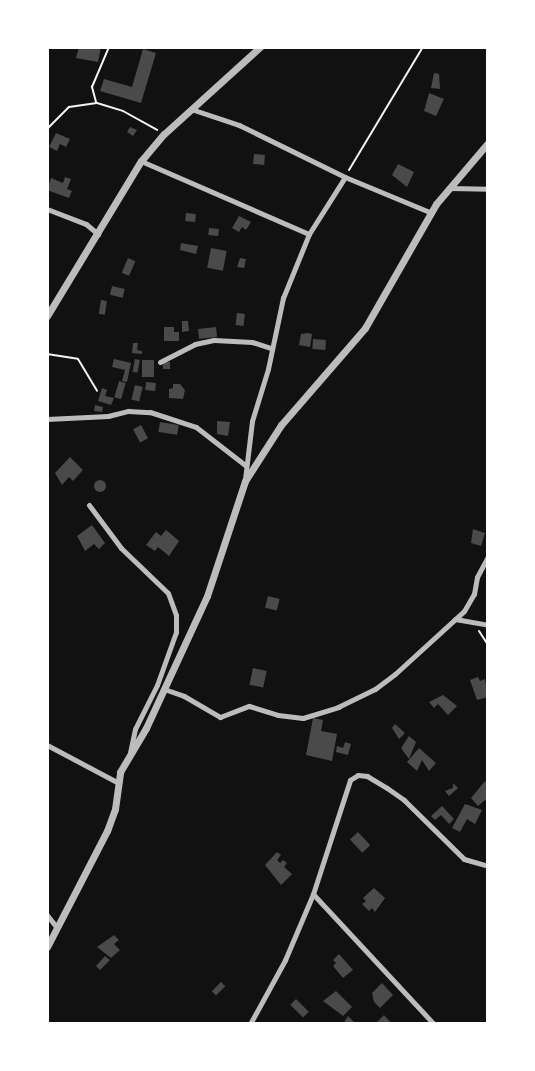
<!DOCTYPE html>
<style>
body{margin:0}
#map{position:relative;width:535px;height:1071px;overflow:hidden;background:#111;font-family:"Archivo Narrow",sans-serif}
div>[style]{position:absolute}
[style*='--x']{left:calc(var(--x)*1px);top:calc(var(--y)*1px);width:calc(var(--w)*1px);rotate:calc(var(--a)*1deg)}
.building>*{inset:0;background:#4a4a4a;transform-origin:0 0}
.round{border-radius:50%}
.path>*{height:2px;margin:-1px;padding:0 1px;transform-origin:1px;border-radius:1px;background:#f5f5f5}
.minor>*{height:5px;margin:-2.5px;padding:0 2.5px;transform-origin:2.5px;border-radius:2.5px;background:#bcbcbc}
.tertiary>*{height:7px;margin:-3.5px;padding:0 3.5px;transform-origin:3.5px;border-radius:3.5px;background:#bcbcbc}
span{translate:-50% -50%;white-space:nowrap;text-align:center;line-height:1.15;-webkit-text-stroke:7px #fff;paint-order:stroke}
.frame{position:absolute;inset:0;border:49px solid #fff;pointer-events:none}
</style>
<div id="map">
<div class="building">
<i style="clip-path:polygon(79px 47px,101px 47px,98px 62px,76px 58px)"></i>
<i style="clip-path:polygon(143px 49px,156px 53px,141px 103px,100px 91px,104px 79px,132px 87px)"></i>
<i style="clip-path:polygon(434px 73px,439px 74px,440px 89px,431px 88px)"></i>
<i style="clip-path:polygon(429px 93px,444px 99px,436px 116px,424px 111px)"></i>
<i style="clip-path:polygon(130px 127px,137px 130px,133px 136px,127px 132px)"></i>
<i style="clip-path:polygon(56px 133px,70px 139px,66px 147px,60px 144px,57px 151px,49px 147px)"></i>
<i style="left:254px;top:154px;width:11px;height:10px;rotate:5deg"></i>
<i style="clip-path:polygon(398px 164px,414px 172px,407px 187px,392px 175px)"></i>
<i style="clip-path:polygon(65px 177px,71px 179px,67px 189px,72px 191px,69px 198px,47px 190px,51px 178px,63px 183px)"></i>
<i style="left:186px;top:213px;width:10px;height:8px;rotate:6deg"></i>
<i style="clip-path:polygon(239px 216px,251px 222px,246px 230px,242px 227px,239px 232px,232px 228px)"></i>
<i style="left:209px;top:228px;width:10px;height:7px;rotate:6deg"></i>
<i style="clip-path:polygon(181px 243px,198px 246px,196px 254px,180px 250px)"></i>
<i style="left:211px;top:248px;width:16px;height:20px;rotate:11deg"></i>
<i style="left:128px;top:258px;width:8px;height:16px;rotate:23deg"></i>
<i style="clip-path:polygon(240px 258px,246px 259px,244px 268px,237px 267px)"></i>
<i style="left:112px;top:286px;width:13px;height:9px;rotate:13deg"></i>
<i style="left:101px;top:300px;width:6px;height:14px;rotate:9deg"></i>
<i style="left:237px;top:313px;width:8px;height:12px;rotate:7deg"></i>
<i style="clip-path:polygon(182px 321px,188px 321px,189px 331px,182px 332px)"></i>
<i style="clip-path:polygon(164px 327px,174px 327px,174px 332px,179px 332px,179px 341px,164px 341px)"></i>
<i style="left:216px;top:327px;width:10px;height:18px;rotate:84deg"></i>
<i style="clip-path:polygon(308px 333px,312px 334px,310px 347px,299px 345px,301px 334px)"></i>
<i style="left:313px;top:339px;width:13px;height:10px;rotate:4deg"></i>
<i style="clip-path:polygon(133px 343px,138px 343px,137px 350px,142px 351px,142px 354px,132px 353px)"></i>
<i style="clip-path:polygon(114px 359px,131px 363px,127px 382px,122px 381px,125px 370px,112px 367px)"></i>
<i style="left:135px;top:359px;width:5px;height:13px;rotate:11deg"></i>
<i style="left:142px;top:360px;width:12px;height:17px"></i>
<i style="left:163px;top:362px;width:7px;height:7px"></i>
<i style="left:119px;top:381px;width:7px;height:17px;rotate:16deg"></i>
<i style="left:146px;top:382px;width:10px;height:8px;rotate:6deg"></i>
<i style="clip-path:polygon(173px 384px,180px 384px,185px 390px,183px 399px,169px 398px,169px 389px,173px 388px)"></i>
<i style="left:135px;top:385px;width:8px;height:15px;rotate:14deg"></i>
<i style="clip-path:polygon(102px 388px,107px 390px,105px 396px,114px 398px,111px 405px,98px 401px)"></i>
<i style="clip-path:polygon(95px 405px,103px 407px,102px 412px,94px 411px)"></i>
<i style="clip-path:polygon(217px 421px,230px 422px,228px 436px,217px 434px)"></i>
<i style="left:160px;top:422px;width:19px;height:10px;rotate:9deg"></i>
<i style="left:141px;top:425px;width:15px;height:9px;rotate:62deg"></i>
<i style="clip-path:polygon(70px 457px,83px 470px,73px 481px,69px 477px,62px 485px,55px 473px)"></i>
<i class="round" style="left:94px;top:480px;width:12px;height:12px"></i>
<i style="clip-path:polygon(92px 525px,105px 543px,99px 549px,94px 544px,85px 551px,77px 536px)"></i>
<i style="clip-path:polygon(473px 529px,485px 533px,481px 546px,471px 543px)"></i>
<i style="clip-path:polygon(166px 530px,179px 541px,169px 556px,158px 547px,155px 551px,146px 545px,156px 532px,161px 536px)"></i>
<i style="left:268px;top:596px;width:12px;height:12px;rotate:14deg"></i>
<i style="left:253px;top:668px;width:14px;height:17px;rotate:12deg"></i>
<i style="clip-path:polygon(478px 677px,480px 681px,485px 679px,488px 697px,477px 700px,470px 680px)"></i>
<i style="clip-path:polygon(443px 695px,457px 706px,448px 715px,438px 704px,434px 708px,429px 702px)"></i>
<i style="clip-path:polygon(313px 718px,323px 720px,321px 731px,337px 734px,332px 761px,306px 755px)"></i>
<i style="clip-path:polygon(395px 724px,405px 733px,399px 739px,392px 728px)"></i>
<i style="clip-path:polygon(409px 736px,416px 742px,409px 759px,401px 748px)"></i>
<i style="clip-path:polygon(345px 742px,351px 744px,348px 755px,336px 752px,337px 746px,343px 748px)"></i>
<i style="clip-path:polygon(419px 748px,436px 763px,429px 771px,422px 760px,417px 771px,407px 762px)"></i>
<i style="clip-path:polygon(485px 781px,488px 784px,488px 802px,485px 800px,478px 806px,471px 798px)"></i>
<i style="clip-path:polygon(453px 783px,458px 788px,449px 796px,445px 791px,453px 788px)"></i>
<i style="clip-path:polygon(465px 804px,482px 810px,475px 824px,467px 819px,460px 832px,452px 828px)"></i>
<i style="clip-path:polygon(442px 806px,454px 819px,449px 824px,441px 815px,435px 820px,431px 816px)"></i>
<i style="left:358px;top:832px;width:18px;height:11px;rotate:47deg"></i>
<i style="clip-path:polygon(277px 852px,281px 855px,277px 860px,280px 863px,283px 860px,287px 863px,284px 867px,292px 874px,281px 885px,265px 865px)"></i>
<i style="clip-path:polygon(374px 888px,385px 898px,375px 912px,372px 908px,369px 911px,362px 904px,366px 901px,363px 898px)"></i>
<i style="clip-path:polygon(114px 935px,119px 940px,114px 944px,120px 950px,111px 958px,97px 947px)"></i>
<i style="clip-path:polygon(339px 954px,353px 970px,343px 978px,333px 966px,336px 963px,333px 960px)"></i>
<i style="clip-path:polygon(105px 956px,110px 960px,100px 970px,96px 966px)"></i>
<i style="left:221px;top:982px;width:6px;height:13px;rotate:45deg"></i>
<i style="clip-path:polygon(382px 983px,393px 995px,380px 1008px,374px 1002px,372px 993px)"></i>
<i style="clip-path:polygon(336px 991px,352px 1007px,343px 1016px,323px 1001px)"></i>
<i style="left:296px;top:999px;width:18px;height:8px;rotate:45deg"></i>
<i style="clip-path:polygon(384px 1015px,392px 1024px,375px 1024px)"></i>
<i style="clip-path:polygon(348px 1016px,356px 1024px,343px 1024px)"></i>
</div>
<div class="path">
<i style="--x:96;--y:102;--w:16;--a:-105"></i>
<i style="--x:92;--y:87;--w:43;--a:-67"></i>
<i style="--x:47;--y:129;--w:31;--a:-45"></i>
<i style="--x:69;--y:107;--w:28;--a:-8"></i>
<i style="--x:97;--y:103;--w:27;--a:17"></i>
<i style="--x:123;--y:111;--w:39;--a:29"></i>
<i style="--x:349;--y:170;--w:144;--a:-59"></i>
<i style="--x:47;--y:354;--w:31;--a:9"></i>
<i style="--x:78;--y:359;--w:37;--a:59"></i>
<i style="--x:479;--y:631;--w:17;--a:57"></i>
</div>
<div class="minor">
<i style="--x:191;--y:109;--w:51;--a:18.4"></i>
<i style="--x:239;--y:125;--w:118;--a:26.1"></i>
<i style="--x:345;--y:177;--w:94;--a:22.5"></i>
<i style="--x:141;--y:161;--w:183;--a:23.5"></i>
<i style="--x:449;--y:188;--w:39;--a:1"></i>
<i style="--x:47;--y:209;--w:42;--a:21"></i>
<i style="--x:86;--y:224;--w:16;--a:40"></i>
<i style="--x:160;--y:362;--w:39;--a:-27"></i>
<i style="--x:195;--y:344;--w:19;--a:-12"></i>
<i style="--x:214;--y:340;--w:38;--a:3"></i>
<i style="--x:252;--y:342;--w:20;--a:18"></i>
<i style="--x:47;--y:419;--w:61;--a:-2.8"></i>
<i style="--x:108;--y:416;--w:21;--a:-14"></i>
<i style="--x:128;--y:411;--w:22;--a:3"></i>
<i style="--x:150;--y:412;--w:48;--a:18.1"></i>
<i style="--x:196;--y:427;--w:62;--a:37.8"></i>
<i style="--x:245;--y:479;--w:58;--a:-83.1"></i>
<i style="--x:252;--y:421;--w:54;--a:-72.9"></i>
<i style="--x:268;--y:369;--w:73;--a:-78.1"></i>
<i style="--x:283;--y:298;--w:69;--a:-67.9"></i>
<i style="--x:309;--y:234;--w:67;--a:-57.7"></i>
<i style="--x:89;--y:505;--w:54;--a:53.3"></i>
<i style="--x:121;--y:548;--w:65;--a:43.8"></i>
<i style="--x:168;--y:593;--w:23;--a:70"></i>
<i style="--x:176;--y:615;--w:17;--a:90"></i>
<i style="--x:176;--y:632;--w:56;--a:109.7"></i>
<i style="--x:157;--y:685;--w:49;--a:116.6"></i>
<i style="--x:135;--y:729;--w:24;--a:102"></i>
<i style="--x:455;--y:619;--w:34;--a:10"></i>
<i style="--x:164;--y:689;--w:21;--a:19"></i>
<i style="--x:184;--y:696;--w:42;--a:30.3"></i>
<i style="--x:220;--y:717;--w:31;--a:-21"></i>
<i style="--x:249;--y:706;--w:30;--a:17"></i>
<i style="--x:278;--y:715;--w:25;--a:7"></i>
<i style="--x:303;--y:718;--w:37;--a:-17"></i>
<i style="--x:338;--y:707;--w:41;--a:-25.9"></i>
<i style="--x:375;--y:689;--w:25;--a:-37"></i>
<i style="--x:395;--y:674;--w:93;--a:-42.4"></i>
<i style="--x:464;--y:611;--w:20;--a:-60"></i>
<i style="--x:474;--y:594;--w:17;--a:-80"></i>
<i style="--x:477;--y:577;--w:24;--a:-62"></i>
<i style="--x:47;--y:745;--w:79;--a:27.9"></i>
<i style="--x:313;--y:894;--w:178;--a:47.1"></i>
<i style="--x:47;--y:915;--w:16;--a:52"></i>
<i style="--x:250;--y:1024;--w:73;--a:-61.3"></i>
<i style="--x:285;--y:960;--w:72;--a:-67"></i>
<i style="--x:313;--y:894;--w:120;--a:-72"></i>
<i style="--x:350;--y:780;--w:9;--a:-32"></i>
<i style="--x:358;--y:775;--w:9;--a:6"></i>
<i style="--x:367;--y:776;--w:23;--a:31"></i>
<i style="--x:387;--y:788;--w:21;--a:35"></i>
<i style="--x:404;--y:800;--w:84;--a:44.5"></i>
<i style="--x:464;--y:859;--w:25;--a:16"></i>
</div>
<div class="tertiary">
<i style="--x:47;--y:316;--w:181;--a:-58.8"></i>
<i style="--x:141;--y:161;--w:35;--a:-50"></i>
<i style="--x:164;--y:134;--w:130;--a:-42.2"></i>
<i style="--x:47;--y:947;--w:131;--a:-62.7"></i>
<i style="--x:107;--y:831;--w:23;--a:-70"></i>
<i style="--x:115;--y:809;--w:37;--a:-82"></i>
<i style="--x:120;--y:772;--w:51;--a:-59.4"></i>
<i style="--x:146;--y:728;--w:145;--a:-65.2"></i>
<i style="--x:207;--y:596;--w:121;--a:-71.7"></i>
<i style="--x:245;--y:481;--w:67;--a:-57.3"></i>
<i style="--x:281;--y:425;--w:128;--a:-49.1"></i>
<i style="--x:365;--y:328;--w:143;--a:-60.2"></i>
<i style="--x:436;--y:204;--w:80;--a:-49.6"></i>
</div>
<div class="frame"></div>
</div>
